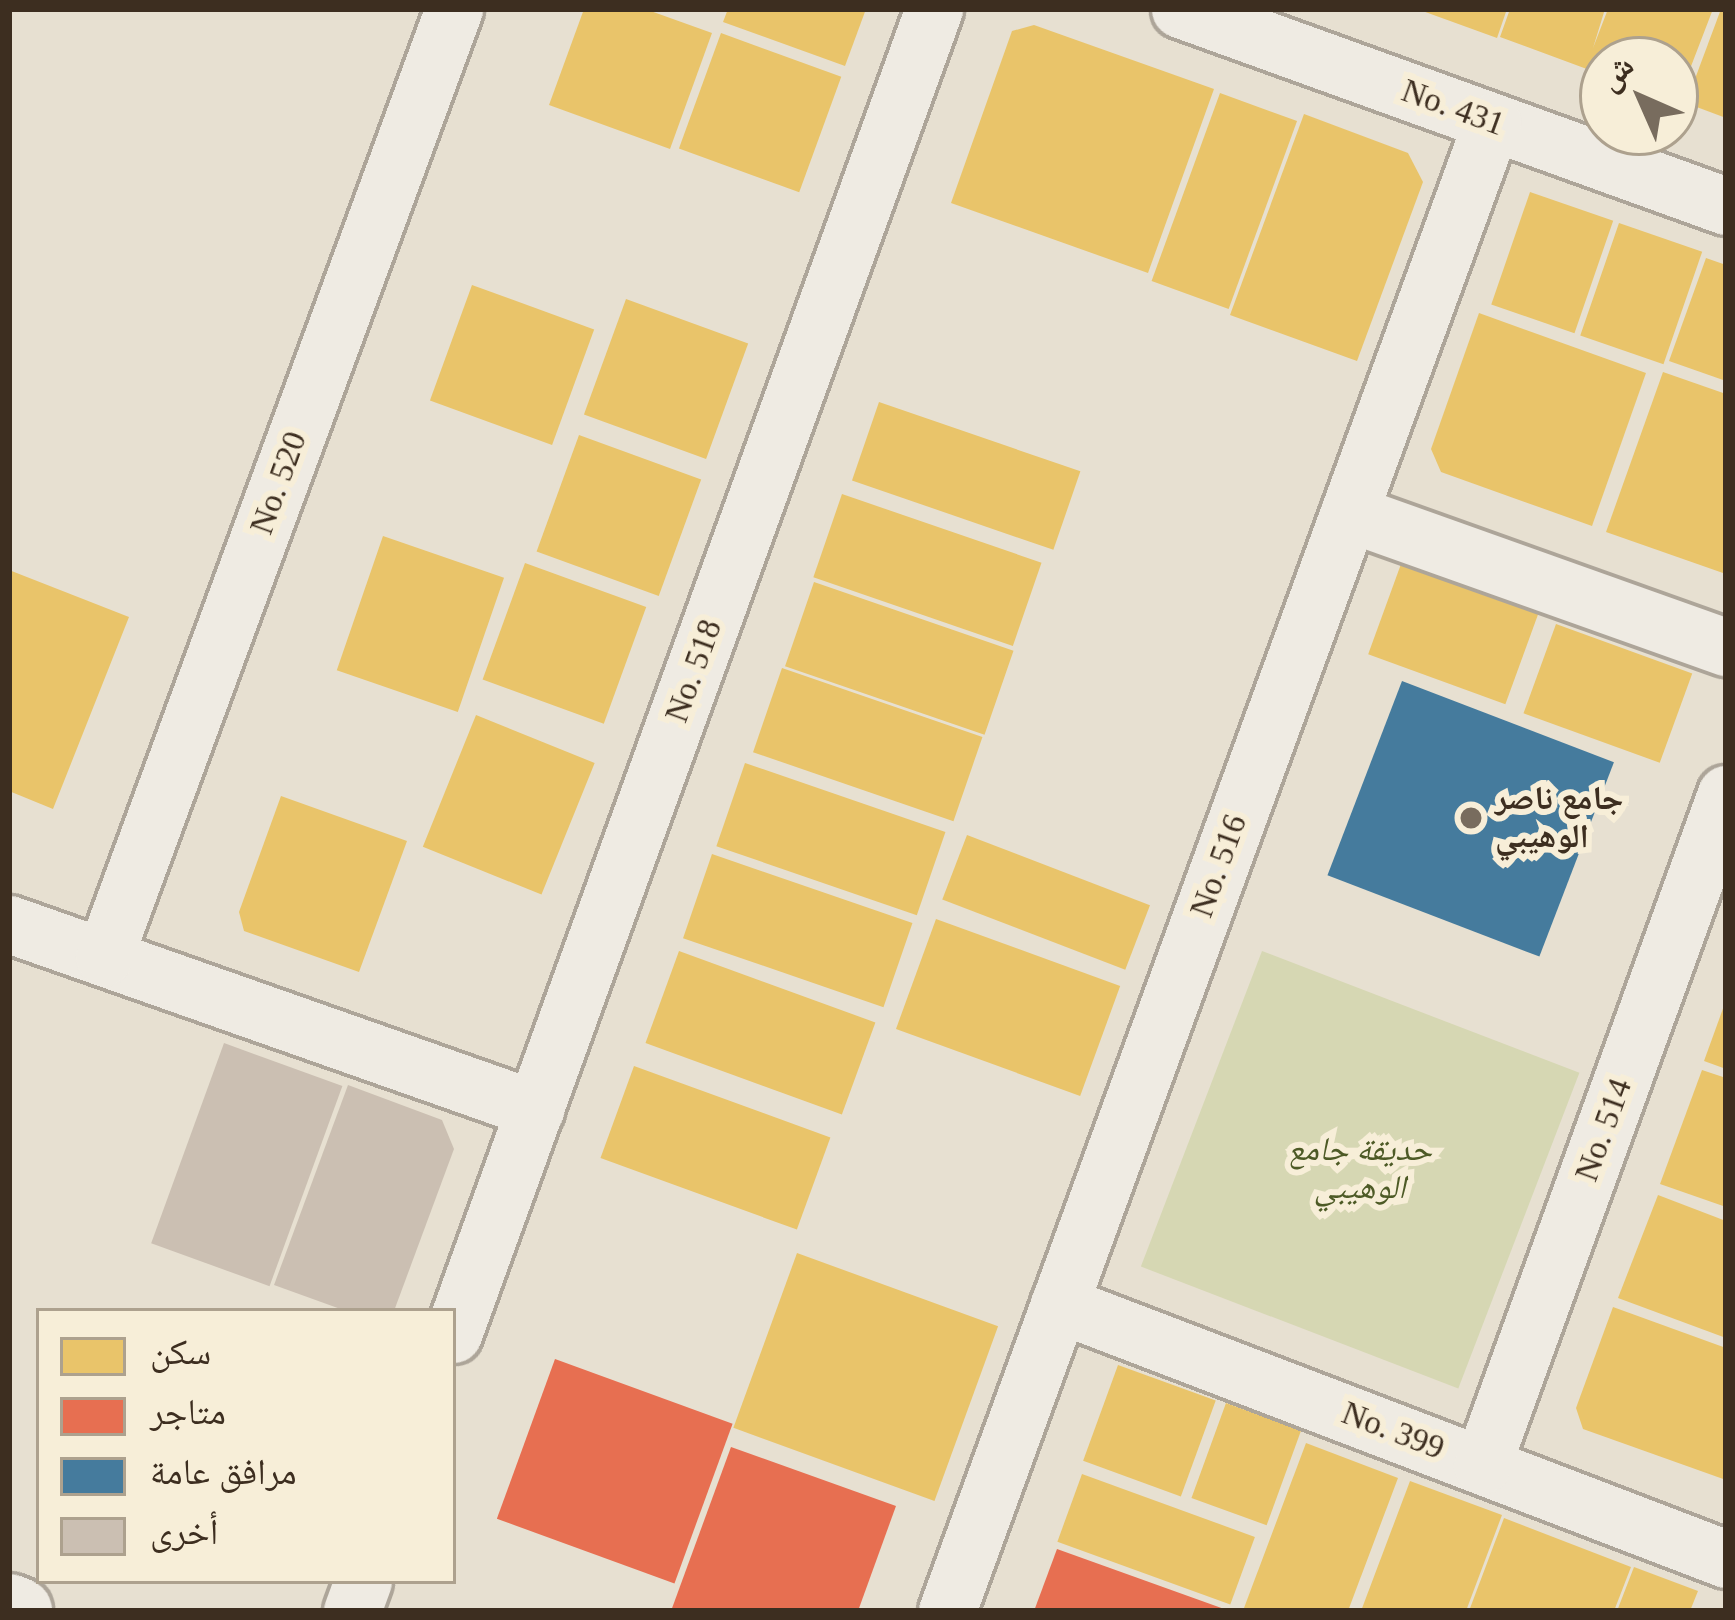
<!DOCTYPE html>
<meta charset="utf-8">
<style>
body{margin:0}
#map{position:relative;width:1735px;height:1620px;overflow:hidden;background:#e7e0d1;font-family:"Times New Roman","Noto Naskh Arabic",serif}
div>[style]{position:absolute}
[style*='--x']{left:calc(var(--x)*1px);top:calc(var(--y)*1px);width:calc(var(--w)*1px);rotate:calc(var(--a)*1deg)}
.green>*{inset:0;background:#d6d7b3;transform-origin:0 0}
.homes>*{inset:0;background:#e9c46a;transform-origin:0 0}
.shops>*{inset:0;background:#e76f51;transform-origin:0 0}
.public>*{inset:0;background:#457b9d;transform-origin:0 0}
.building>*{inset:0;background:#cbbfb2;transform-origin:0 0}
.roads{filter:drop-shadow(3px 0 #ada599) drop-shadow(-3px 0 #ada599) drop-shadow(0 3px #ada599) drop-shadow(0 -3px #ada599)}
.minor>*{height:57px;margin:-28.5px;padding:0 28.5px;transform-origin:28.5px;border-radius:28.5px;background:#efebe3}
.secondary>*{height:66px;margin:-33px;padding:0 33px;transform-origin:33px;border-radius:33px;background:#efebe3}
.dots>*{width:33px;height:33px;translate:-50% -50%;box-sizing:border-box;border:6px solid #f7eed8;border-radius:50%}
span{translate:-50% -50%;white-space:nowrap;text-align:center;line-height:1.15;-webkit-text-stroke:12px #f7eed8;paint-order:stroke}
.street-label{font-size:33px;color:#3d2e20}
.poi-label{font-size:33px;color:#3d2e20;font-weight:700}
.left{translate:0 -50%;text-align:left}
.park-label{font-size:33px;color:#4d5a26;font-style:italic}
.frame{position:absolute;inset:0;border:12px solid #3d2e20;pointer-events:none}
.legend{position:absolute;left:36px;top:1308px;width:420px;height:276px;box-sizing:border-box;background:#f7eed8;border:3px solid #ada18e;margin:0;padding:15px 21px;list-style:none;font-size:36px;color:#3d2e20}
.legend li{display:flex;align-items:center;gap:24px;height:60px}
.legend b{width:60px;border:3px solid #ada18e}
.north{position:absolute;left:1579px;top:36px;width:120px;height:120px;box-sizing:border-box;background:#f7eed8;border:3px solid #ada18e;border-radius:50%;rotate:315deg;font-size:33px;font-weight:700;line-height:48px;text-align:center;color:#3d2e20}
.north::after{content:'';display:block;margin:auto;width:42px;height:54px;background:#786c5e;clip-path:polygon(50% 0,100% 100%,50% 72%,0 100%)}
</style>
<div id="map">
<div class="green">
<i style="left:1262px;top:951px;width:340px;height:338px;rotate:21deg"></i>
</div>
<div class="homes">
<i style="clip-path:polygon(584px 9px,645px 9px,712px 33px,670px 149px,549px 105px)"></i>
<i style="clip-path:polygon(728px 9px,866px 9px,845px 66px,723px 22px)"></i>
<i style="clip-path:polygon(1417px 9px,1507px 9px,1497px 38px)"></i>
<i style="clip-path:polygon(1510px 9px,1605px 9px,1593px 48px,1608px 9px,1713px 9px,1675px 108px,1675px 60px,1603px 60px,1603px 75px,1500px 37px)"></i>
<i style="clip-path:polygon(1721px 9px,1726px 9px,1726px 118px,1686px 103px)"></i>
<i style="clip-path:polygon(1034px 25px,1214px 89px,1148px 273px,951px 203px,1012px 31px)"></i>
<i style="left:721px;top:33px;width:128px;height:123px;rotate:20deg"></i>
<i style="left:1220px;top:93px;width:82px;height:200px;rotate:20deg"></i>
<i style="clip-path:polygon(1304px 114px,1408px 153px,1423px 182px,1357px 361px,1230px 315px)"></i>
<i style="left:1530px;top:192px;width:88px;height:119px;rotate:19deg"></i>
<i style="left:1619px;top:223px;width:88px;height:119px;rotate:19deg"></i>
<i style="clip-path:polygon(1706px 258px,1726px 265px,1726px 381px,1669px 361px)"></i>
<i style="left:472px;top:285px;width:130px;height:123px;rotate:20deg"></i>
<i style="left:626px;top:299px;width:130px;height:123px;rotate:20deg"></i>
<i style="clip-path:polygon(1479px 313px,1646px 373px,1592px 526px,1441px 472px,1431px 449px)"></i>
<i style="clip-path:polygon(1663px 372px,1726px 394px,1723px 573px,1606px 532px)"></i>
<i style="left:879px;top:402px;width:213px;height:83px;rotate:19deg"></i>
<i style="left:579px;top:435px;width:130px;height:124px;rotate:20deg"></i>
<i style="left:842px;top:494px;width:211px;height:88px;rotate:19deg"></i>
<i style="left:383px;top:536px;width:128px;height:142px;rotate:19deg"></i>
<i style="left:525px;top:563px;width:129px;height:124px;rotate:20deg"></i>
<i style="left:1401px;top:564px;width:146px;height:96px;rotate:20deg"></i>
<i style="clip-path:polygon(9px 570px,129px 617px,53px 809px,9px 791px)"></i>
<i style="left:814px;top:582px;width:211px;height:89px;rotate:19deg"></i>
<i style="left:1556px;top:624px;width:145px;height:95px;rotate:20deg"></i>
<i style="left:782px;top:668px;width:212px;height:89px;rotate:19deg"></i>
<i style="left:476px;top:715px;width:128px;height:142px;rotate:22deg"></i>
<i style="left:745px;top:763px;width:212px;height:88px;rotate:19deg"></i>
<i style="clip-path:polygon(281px 796px,407px 841px,359px 972px,244px 931px,239px 912px)"></i>
<i style="left:967px;top:835px;width:196px;height:69px;rotate:21deg"></i>
<i style="left:712px;top:854px;width:212px;height:89px;rotate:19deg"></i>
<i style="left:936px;top:919px;width:196px;height:117px;rotate:20deg"></i>
<i style="left:679px;top:951px;width:209px;height:98px;rotate:20deg"></i>
<i style="clip-path:polygon(1725px 1003px,1726px 1004px,1726px 1069px,1704px 1061px)"></i>
<i style="left:634px;top:1066px;width:209px;height:98px;rotate:20deg"></i>
<i style="clip-path:polygon(1702px 1070px,1726px 1078px,1726px 1207px,1660px 1184px)"></i>
<i style="clip-path:polygon(1658px 1195px,1726px 1221px,1726px 1338px,1618px 1298px)"></i>
<i style="left:797px;top:1253px;width:214px;height:186px;rotate:20deg"></i>
<i style="clip-path:polygon(1613px 1307px,1726px 1348px,1726px 1480px,1583px 1429px,1576px 1408px)"></i>
<i style="left:1118px;top:1365px;width:104px;height:102px;rotate:20deg"></i>
<i style="left:1226px;top:1403px;width:80px;height:101px;rotate:20deg"></i>
<i style="clip-path:polygon(1306px 1443px,1398px 1478px,1348px 1611px,1253px 1611px,1244px 1608px)"></i>
<i style="left:1082px;top:1474px;width:184px;height:72px;rotate:20deg"></i>
<i style="clip-path:polygon(1410px 1481px,1502px 1515px,1466px 1611px,1361px 1611px)"></i>
<i style="clip-path:polygon(1504px 1518px,1631px 1567px,1614px 1611px,1469px 1611px)"></i>
<i style="clip-path:polygon(1634px 1567px,1698px 1591px,1690px 1611px,1617px 1611px)"></i>
</div>
<div class="shops">
<i style="left:555px;top:1359px;width:189px;height:170px;rotate:20deg"></i>
<i style="clip-path:polygon(731px 1447px,896px 1506px,858px 1611px,671px 1611px)"></i>
<i style="clip-path:polygon(1057px 1549px,1227px 1610px,1226px 1611px,1034px 1611px)"></i>
</div>
<div class="public">
<i style="left:1402px;top:681px;width:227px;height:208px;rotate:21deg"></i>
</div>
<div class="building">
<i style="left:224px;top:1043px;width:126px;height:213px;rotate:20deg"></i>
<i style="clip-path:polygon(348px 1085px,442px 1120px,454px 1149px,394px 1311px,346px 1311px,274px 1285px)"></i>
</div>
<div class="roads">
<div class="minor">
<i style="--x:1180;--y:9;--w:580;--a:19.84"></i>
<i style="--x:1349;--y:513;--w:400;--a:19.6"></i>
<i style="--x:9;--y:924;--w:558;--a:19.38"></i>
<i style="--x:104;--y:957;--w:1011;--a:-69.74"></i>
<i style="--x:1059;--y:1304;--w:714;--a:20.92"></i>
<i style="--x:453;--y:1334;--w:1410;--a:-70.05"></i>
<i style="--x:1482;--y:1465;--w:714;--a:-70.02"></i>
<i style="--x:352;--y:1611;--w:32;--a:-70"></i>
<i style="--x:947;--y:1611;--w:1586;--a:-69.9"></i>
</div>
<div class="secondary">
<i style="--x:9;--y:1607;--w:11;--a:22"></i>
</div>
</div>
<div class="dots">
<i style="left:1471px;top:818px;background:#786c5e"></i>
</div>
<div class="street-label">
<span style="left:1453px;top:108px;rotate:20deg">No. 431</span>
<span style="left:279px;top:483px;rotate:-70deg">No. 520</span>
<span style="left:694px;top:671px;rotate:-70deg">No. 518</span>
<span style="left:1219px;top:866px;rotate:-70deg">No. 516</span>
<span style="left:1604px;top:1130px;rotate:-70deg">No. 514</span>
<span style="left:1393px;top:1431px;rotate:21deg">No. 399</span>
</div>
<div class="poi-label">
<span class="left" style="left:1495px;top:818px">جامع ناصر<br>الوهيبي</span>
</div>
<div class="park-label">
<span style="left:1360px;top:1169px">حديقة جامع<br>الوهيبي</span>
</div>
<div class="frame"></div>
<ul class="legend">
<li><b style="height:33px;background:#e9c46a"></b>سكن</li>
<li><b style="height:33px;background:#e76f51"></b>متاجر</li>
<li><b style="height:33px;background:#457b9d"></b>مرافق عامة</li>
<li><b style="height:33px;background:#cbbfb2"></b>أخرى</li>
</ul>
<div class="north">ش</div>
</div>
